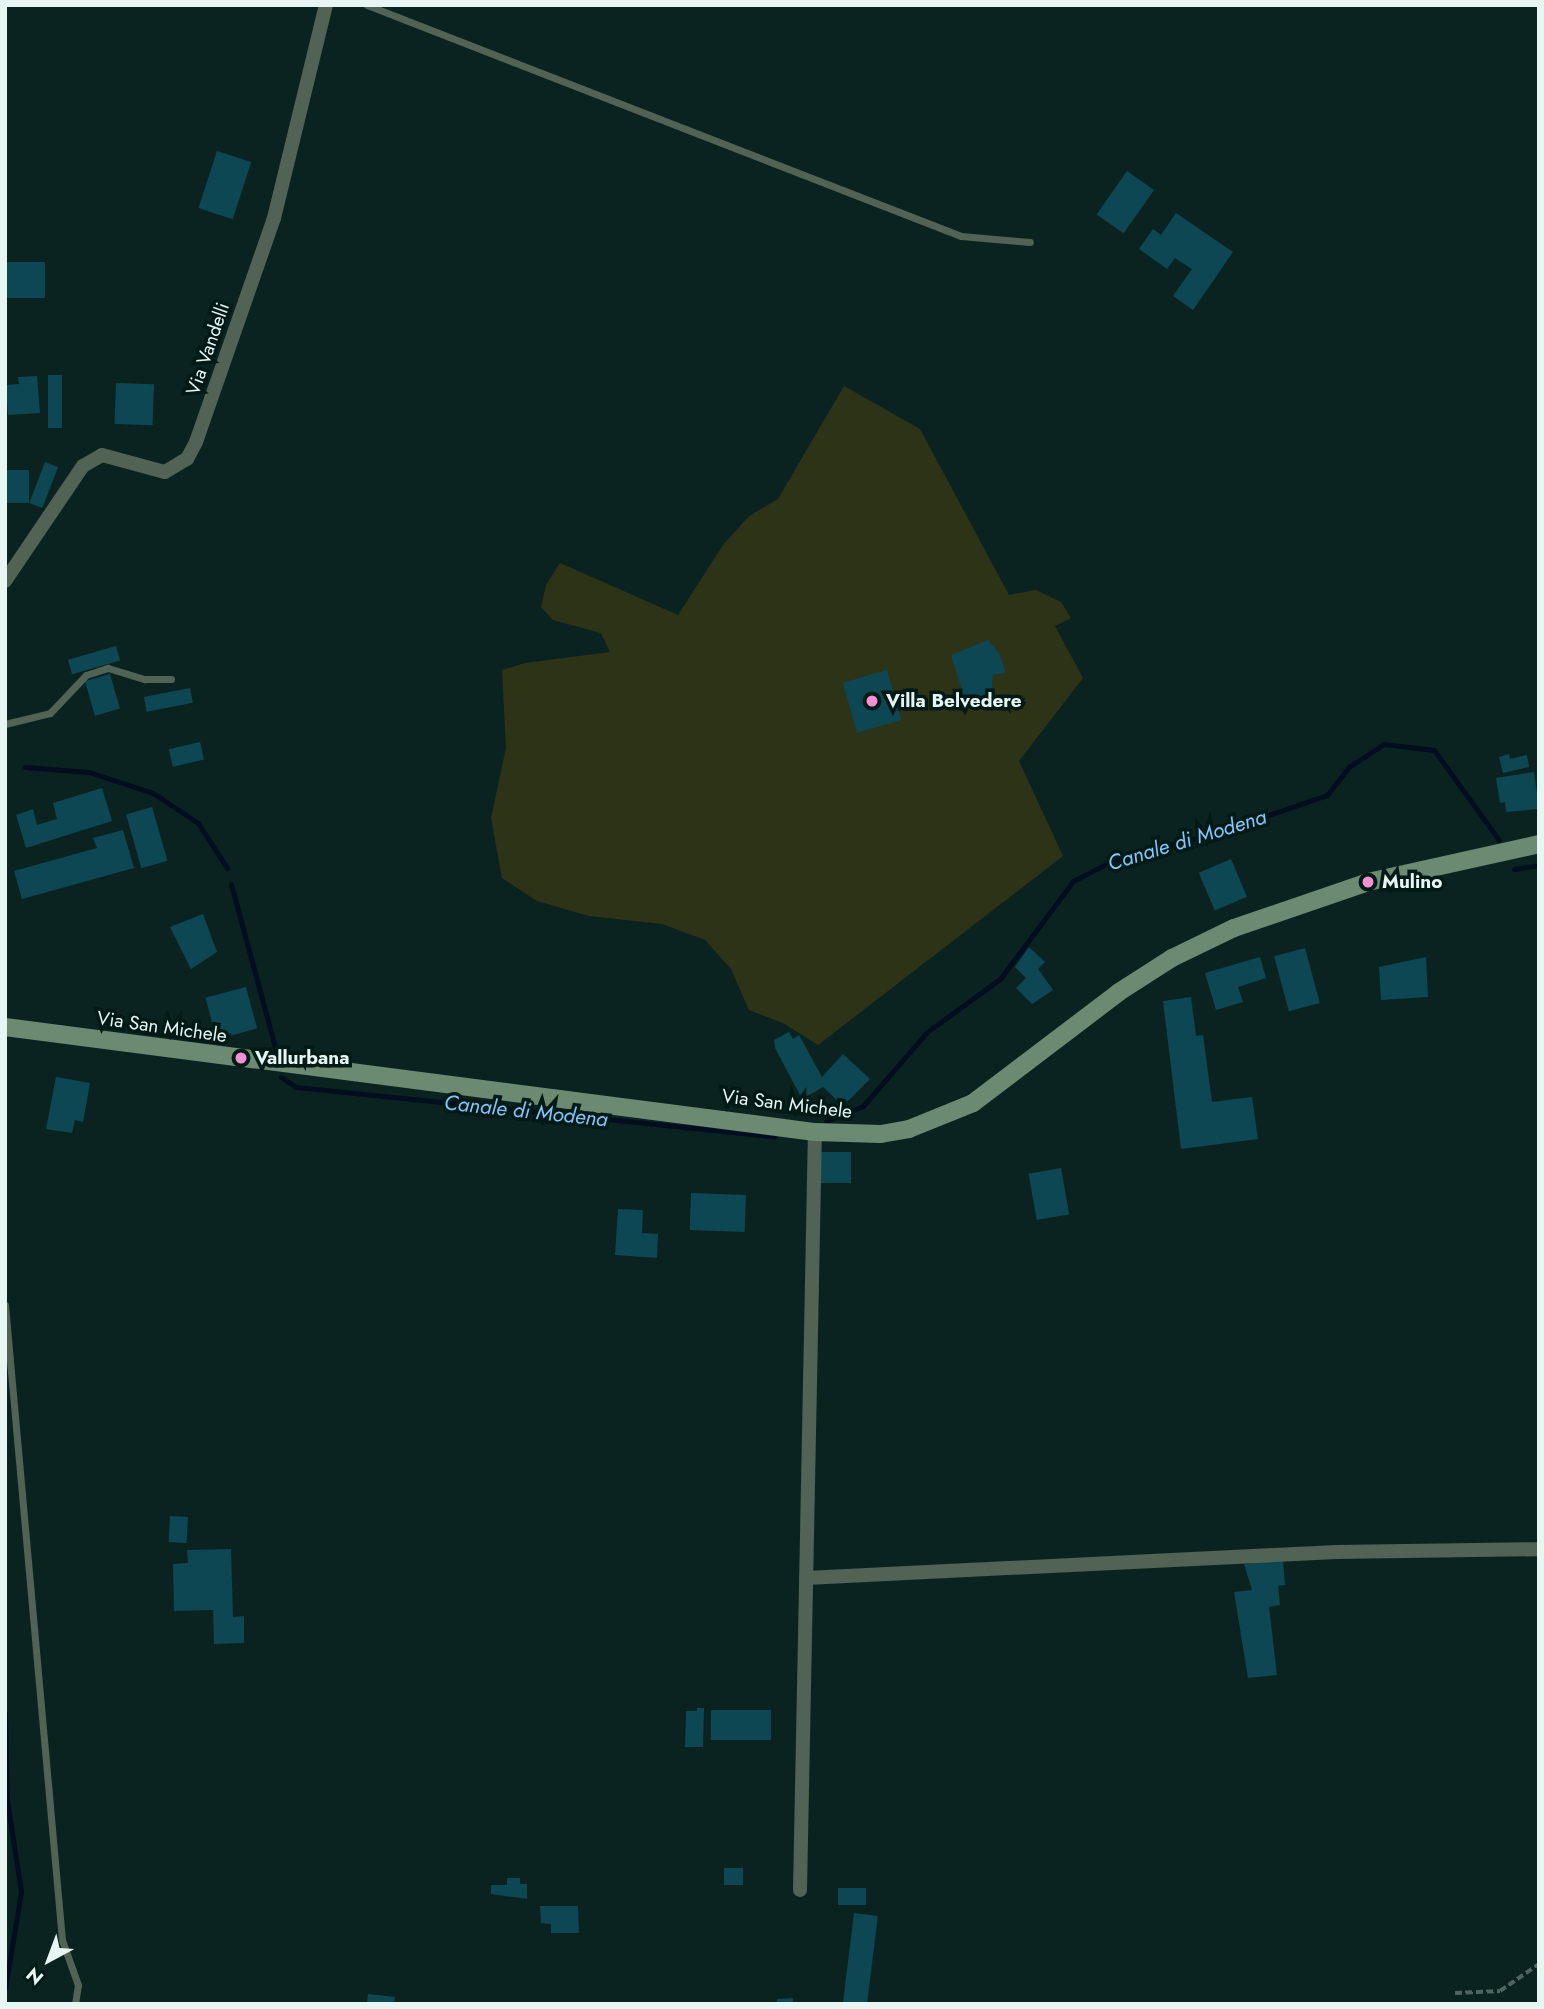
<!DOCTYPE html>
<style>
body{margin:0}
#map{position:relative;width:1544px;height:2009px;overflow:hidden;background:#0b2320;font-family:Jost,sans-serif}
div>[style]{position:absolute}
[style*='--x']{left:calc(var(--x)*1px);top:calc(var(--y)*1px);width:calc(var(--w)*1px);rotate:calc(var(--a)*1deg)}
.green>*{inset:0;background:#2d3317}
.stream>*{height:5px;margin:-2.5px;padding:0 2.5px;transform-origin:2.5px;border-radius:2.5px;background:#000e1f}
.building>*{inset:0;background:#0d4753;transform-origin:0 0}
.path>*{height:3.5px;margin-top:-1.75px;transform-origin:0;background:repeating-linear-gradient(90deg,#4f6461 0 7px,transparent 0 10.5px)}
.lane>*{height:7px;margin:-3.5px;padding:0 3.5px;transform-origin:3.5px;border-radius:3.5px;background:#506354}
.street>*{height:14px;margin:-7px;padding:0 7px;transform-origin:7px;border-radius:7px;background:#506354}
.secondary>*{height:18px;margin:-9px;padding:0 9px;transform-origin:9px;border-radius:9px;background:#6c8a72}
.dots>*{width:19px;height:19px;translate:-50% -50%;box-sizing:border-box;border:4px solid #021a16;border-radius:50%}
span{translate:-50% -50%;white-space:nowrap;text-align:center;line-height:1.15;-webkit-text-stroke:7px #021a16;paint-order:stroke}
.street-label{font-size:19px;color:#e7f6f3}
.poi-label{font-size:19px;color:#e7f6f3;font-weight:700}
.left{translate:0 -50%;text-align:left}
.water-label{font-size:21px;color:#84c5fe;font-style:italic}
.frame{position:absolute;inset:0;border:7px solid #e7f6f3;pointer-events:none}
.north{position:absolute;left:14px;top:1925px;width:70px;height:70px;-webkit-text-stroke:5px #021a16;paint-order:stroke;rotate:221deg;font-size:19px;font-weight:700;line-height:28px;text-align:center;color:#e7f6f3}
.north::after{content:'';display:block;margin:auto;width:24px;height:32px;background:#e7f6f3;clip-path:polygon(50% 0,100% 100%,50% 72%,0 100%)}
</style>
<div id="map">
<div class="green">
<i style="clip-path:polygon(844px 386px,920px 429px,1009px 595px,1036px 590px,1061px 602px,1071px 618px,1055px 626px,1083px 678px,1019px 761px,1063px 856px,818px 1045px,783px 1023px,749px 1010px,731px 969px,705px 940px,662px 924px,589px 916px,537px 901px,502px 878px,491px 818px,506px 748px,502px 670px,525px 663px,610px 652px,601px 633px,553px 620px,541px 607px,546px 585px,560px 563px,678px 615px,723px 545px,749px 516px,778px 499px)"></i>
</div>
<div class="stream">
<i style="--x:25;--y:767;--w:64;--a:4.5"></i>
<i style="--x:89;--y:772;--w:67;--a:18.2"></i>
<i style="--x:153;--y:793;--w:54;--a:33.7"></i>
<i style="--x:198;--y:823;--w:54;--a:57.2"></i>
<i style="--x:1514;--y:869;--w:25;--a:-9"></i>
<i style="--x:231;--y:884;--w:173;--a:74.9"></i>
<i style="--x:281;--y:1077;--w:18;--a:34"></i>
<i style="--x:296;--y:1087;--w:481;--a:5.9"></i>
<i style="--x:826;--y:1121;--w:40;--a:-22"></i>
<i style="--x:863;--y:1106;--w:98;--a:-49.1"></i>
<i style="--x:927;--y:1032;--w:90;--a:-36"></i>
<i style="--x:1000;--y:979;--w:122;--a:-53.3"></i>
<i style="--x:1073;--y:881;--w:48;--a:-27.1"></i>
<i style="--x:1116;--y:859;--w:100;--a:-14.5"></i>
<i style="--x:1213;--y:834;--w:120;--a:-18.9"></i>
<i style="--x:1327;--y:795;--w:37;--a:-52"></i>
<i style="--x:1350;--y:766;--w:40;--a:-32.9"></i>
<i style="--x:1384;--y:744;--w:50;--a:6.8"></i>
<i style="--x:1434;--y:750;--w:111;--a:54.2"></i>
<i style="--x:5;--y:1713;--w:87;--a:88.7"></i>
<i style="--x:7;--y:1800;--w:93;--a:81.3"></i>
<i style="--x:21;--y:1892;--w:98;--a:99.4"></i>
</div>
<div class="building">
<i style="left:217px;top:151px;width:36px;height:60px;rotate:18deg"></i>
<i style="left:1127px;top:171px;width:33px;height:53px;rotate:35deg"></i>
<i style="clip-path:polygon(1176px 213px,1233px 252px,1193px 310px,1173px 296px,1192px 269px,1175px 258px,1167px 269px,1139px 249px,1153px 229px,1161px 235px)"></i>
<i style="left:45px;top:262px;width:36px;height:40px;rotate:90deg"></i>
<i style="left:48px;top:375px;width:14px;height:53px"></i>
<i style="clip-path:polygon(37px 376px,40px 413px,8px 415px,6px 385px,19px 384px,18px 377px)"></i>
<i style="left:116px;top:383px;width:38px;height:41px;rotate:2deg"></i>
<i style="left:45px;top:462px;width:14px;height:44px;rotate:21deg"></i>
<i style="left:5px;top:470px;width:24px;height:33px"></i>
<i style="clip-path:polygon(988px 640px,999px 653px,1006px 673px,993px 675px,991px 695px,965px 700px,951px 655px)"></i>
<i style="left:116px;top:646px;width:15px;height:50px;rotate:74deg"></i>
<i style="left:887px;top:670px;width:52px;height:46px;rotate:74deg"></i>
<i style="left:110px;top:674px;width:36px;height:26px;rotate:74deg"></i>
<i style="left:190px;top:688px;width:15px;height:47px;rotate:79deg"></i>
<i style="left:200px;top:742px;width:18px;height:32px;rotate:77deg"></i>
<i style="clip-path:polygon(1509px 754px,1510px 759px,1527px 755px,1529px 767px,1503px 773px,1499px 757px)"></i>
<i style="clip-path:polygon(1534px 772px,1539px 809px,1506px 812px,1505px 802px,1500px 803px,1496px 778px)"></i>
<i style="clip-path:polygon(102px 788px,112px 821px,26px 848px,16px 815px,33px 809px,37px 825px,57px 819px,53px 803px)"></i>
<i style="left:152px;top:807px;width:56px;height:27px;rotate:74deg"></i>
<i style="clip-path:polygon(123px 830px,134px 868px,22px 899px,14px 871px,97px 848px,93px 838px)"></i>
<i style="left:1231px;top:859px;width:41px;height:35px;rotate:67deg"></i>
<i style="clip-path:polygon(203px 914px,217px 952px,191px 969px,170px 927px)"></i>
<i style="clip-path:polygon(1029px 947px,1045px 962px,1038px 969px,1053px 990px,1032px 1004px,1016px 988px,1026px 978px,1015px 967px)"></i>
<i style="left:1305px;top:948px;width:57px;height:32px;rotate:75deg"></i>
<i style="clip-path:polygon(1260px 957px,1266px 978px,1238px 987px,1243px 1002px,1216px 1010px,1205px 973px)"></i>
<i style="clip-path:polygon(1426px 957px,1428px 997px,1381px 1000px,1379px 967px)"></i>
<i style="left:246px;top:987px;width:43px;height:42px;rotate:75deg"></i>
<i style="clip-path:polygon(1191px 997px,1196px 1036px,1203px 1035px,1212px 1102px,1252px 1097px,1258px 1139px,1181px 1149px,1163px 1001px)"></i>
<i style="clip-path:polygon(789px 1032px,793px 1039px,799px 1035px,822px 1077px,843px 1054px,870px 1079px,848px 1101px,839px 1102px,823px 1087px,802px 1099px,775px 1048px,774px 1040px)"></i>
<i style="clip-path:polygon(56px 1077px,90px 1083px,83px 1122px,75px 1120px,72px 1133px,46px 1129px)"></i>
<i style="left:818px;top:1152px;width:33px;height:31px"></i>
<i style="left:1061px;top:1168px;width:47px;height:33px;rotate:80deg"></i>
<i style="left:691px;top:1193px;width:55px;height:37px;rotate:2deg"></i>
<i style="clip-path:polygon(618px 1209px,643px 1210px,642px 1233px,658px 1234px,657px 1258px,615px 1255px)"></i>
<i style="left:170px;top:1516px;width:18px;height:26px;rotate:3deg"></i>
<i style="clip-path:polygon(231px 1549px,233px 1617px,244px 1616px,244px 1643px,214px 1644px,213px 1610px,174px 1611px,173px 1564px,188px 1563px,187px 1550px)"></i>
<i style="clip-path:polygon(1283px 1560px,1285px 1585px,1278px 1586px,1280px 1605px,1269px 1607px,1277px 1675px,1248px 1678px,1234px 1592px,1252px 1590px,1244px 1564px)"></i>
<i style="clip-path:polygon(697px 1708px,704px 1708px,703px 1747px,685px 1747px,686px 1711px,697px 1711px)"></i>
<i style="left:711px;top:1710px;width:60px;height:30px"></i>
<i style="left:724px;top:1868px;width:19px;height:17px"></i>
<i style="clip-path:polygon(507px 1878px,520px 1878px,520px 1884px,527px 1884px,527px 1899px,491px 1894px,491px 1885px,507px 1885px)"></i>
<i style="left:866px;top:1888px;width:17px;height:28px;rotate:90deg"></i>
<i style="clip-path:polygon(540px 1906px,578px 1906px,579px 1933px,551px 1933px,551px 1924px,541px 1923px)"></i>
<i style="left:854px;top:1913px;width:24px;height:91px;rotate:7deg"></i>
<i style="clip-path:polygon(368px 1994px,395px 1997px,394px 2004px,367px 2004px)"></i>
<i style="clip-path:polygon(793px 1998px,793px 2004px,777px 2004px,777px 1999px)"></i>
</div>
<div class="path">
<i style="--x:1455;--y:1993;--w:45;--a:-2.5"></i>
<i style="--x:1500;--y:1991;--w:47;--a:-34.7"></i>
</div>
<div class="lane">
<i style="--x:367;--y:5;--w:637;--a:21.25"></i>
<i style="--x:961;--y:236;--w:69;--a:5"></i>
<i style="--x:5;--y:724;--w:46;--a:-13.7"></i>
<i style="--x:50;--y:713;--w:52;--a:-46.5"></i>
<i style="--x:86;--y:675;--w:23;--a:-18"></i>
<i style="--x:108;--y:668;--w:38;--a:17"></i>
<i style="--x:144;--y:679;--w:27;--a:0"></i>
<i style="--x:5;--y:1305;--w:638;--a:84.87"></i>
<i style="--x:62;--y:1940;--w:48;--a:70.4"></i>
<i style="--x:78;--y:1985;--w:19;--a:99"></i>
</div>
<div class="street">
<i style="--x:5;--y:581;--w:139;--a:-55.9"></i>
<i style="--x:83;--y:466;--w:22;--a:-30"></i>
<i style="--x:102;--y:455;--w:65;--a:15.1"></i>
<i style="--x:165;--y:472;--w:26;--a:-31"></i>
<i style="--x:187;--y:459;--w:19;--a:-62"></i>
<i style="--x:196;--y:442;--w:237;--a:-70.8"></i>
<i style="--x:274;--y:218;--w:219;--a:-76.3"></i>
<i style="--x:806;--y:1578;--w:531;--a:-2.81"></i>
<i style="--x:1336;--y:1552;--w:203;--a:-0.8"></i>
<i style="--x:800;--y:1890;--w:758;--a:-88.87"></i>
</div>
<div class="secondary">
<i style="--x:5;--y:1027;--w:817;--a:7.39"></i>
<i style="--x:815;--y:1132;--w:66;--a:1.7"></i>
<i style="--x:881;--y:1134;--w:28;--a:-10"></i>
<i style="--x:909;--y:1129;--w:69;--a:-22.1"></i>
<i style="--x:973;--y:1103;--w:183;--a:-37.2"></i>
<i style="--x:1119;--y:992;--w:63;--a:-32.7"></i>
<i style="--x:1172;--y:958;--w:69;--a:-25.8"></i>
<i style="--x:1234;--y:928;--w:142;--a:-18.9"></i>
<i style="--x:1368;--y:882;--w:175;--a:-12.5"></i>
</div>
<div class="dots">
<i style="left:872px;top:701px;background:#f491d4"></i>
<i style="left:1368px;top:882px;background:#f491d4"></i>
<i style="left:241px;top:1058px;background:#f491d4"></i>
</div>
<div class="street-label">
<span style="left:208px;top:349px;rotate:-71deg">Via Vandelli</span>
<span style="left:162px;top:1027px;rotate:8deg">Via San Michele</span>
<span style="left:787px;top:1104px;rotate:7deg">Via San Michele</span>
</div>
<div class="poi-label">
<span class="left" style="left:886px;top:701px">Villa Belvedere</span>
<span class="left" style="left:1382px;top:882px">Mulino</span>
<span class="left" style="left:255px;top:1058px">Vallurbana</span>
</div>
<div class="water-label">
<span style="left:1187px;top:840px;rotate:-17deg">Canale di Modena</span>
<span style="left:526px;top:1111px;rotate:6deg">Canale di Modena</span>
</div>
<div class="frame"></div>
<div class="north">N</div>
</div>
